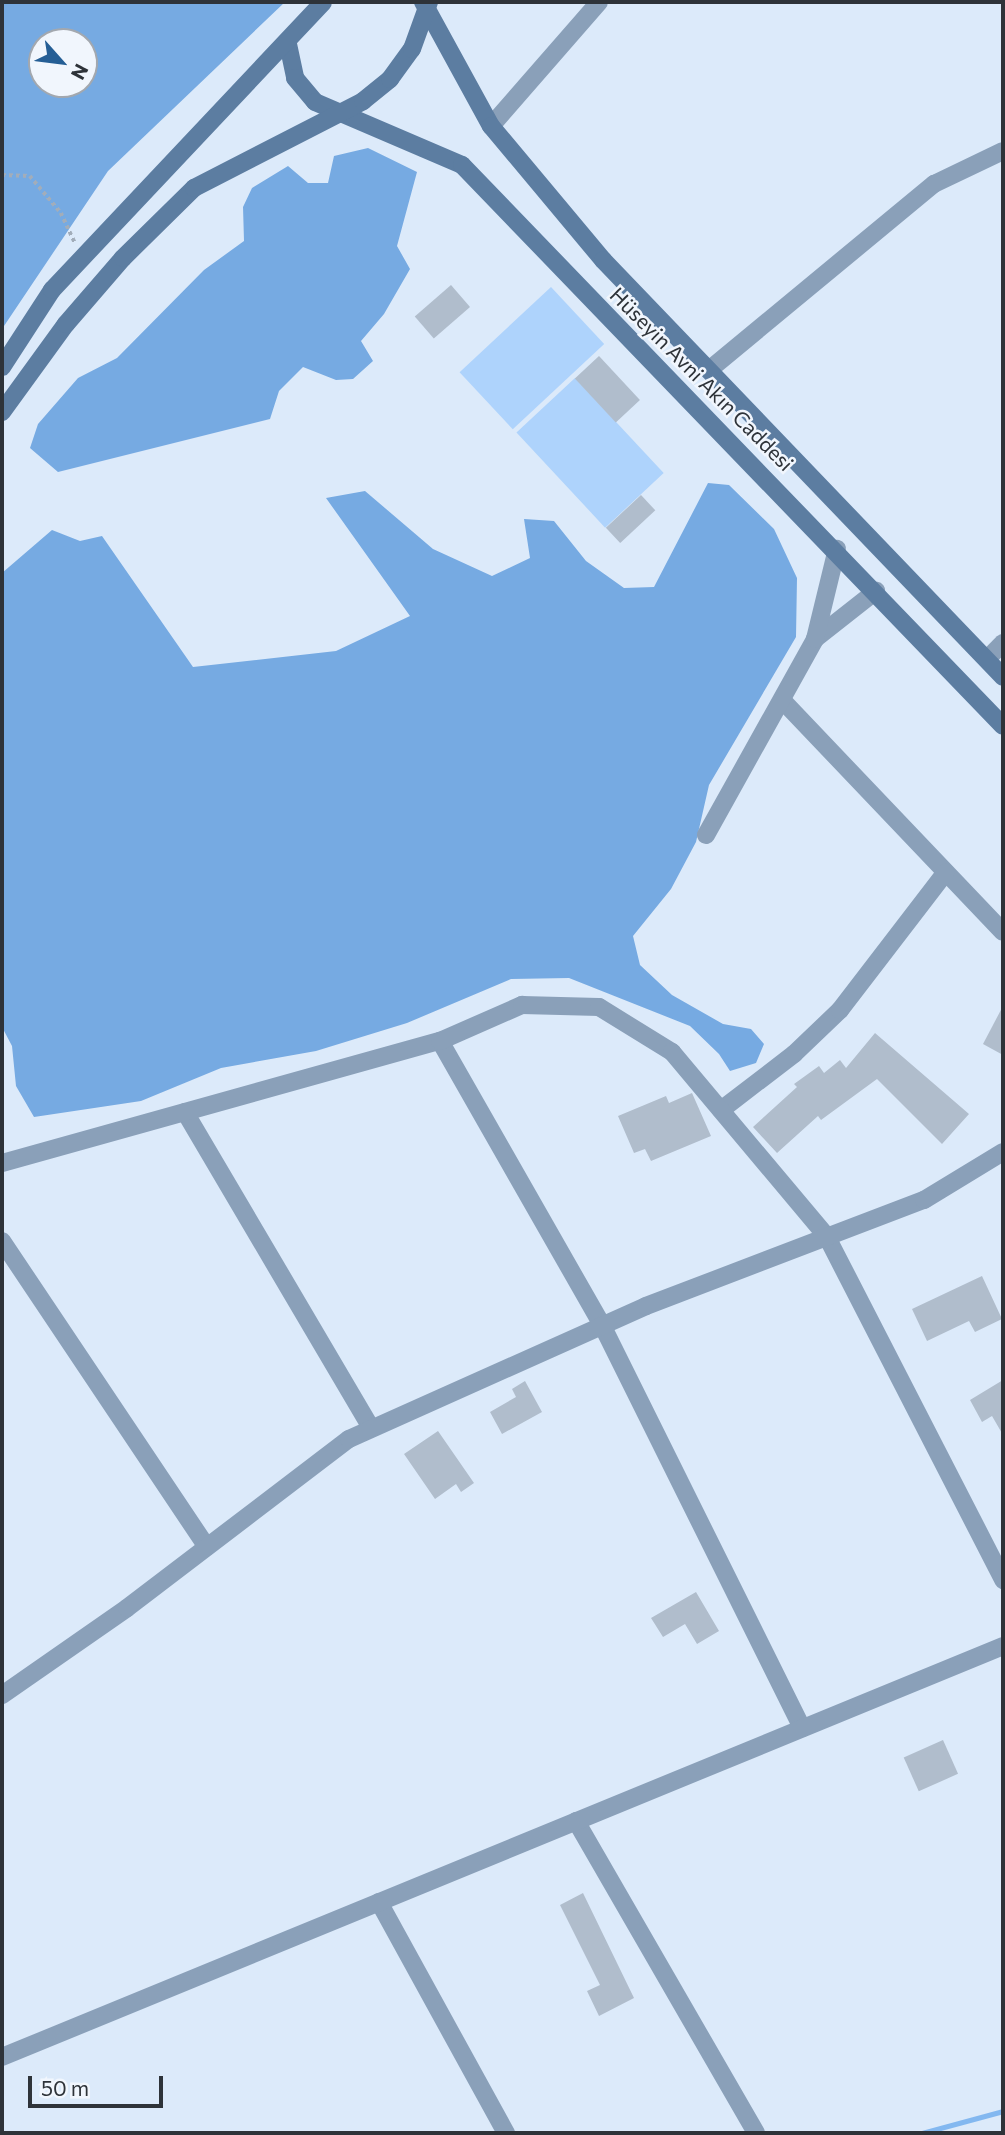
<!DOCTYPE html>
<meta charset="utf-8">
<style>
body{margin:0}
#map{position:relative;width:1005px;height:2135px;overflow:hidden;background:#dceafa;font-family:Commissioner,sans-serif}
div>[style]{position:absolute}
[style*='--x']{left:calc(var(--x)*1px);top:calc(var(--y)*1px);width:calc(var(--w)*1px);rotate:calc(var(--a)*1deg)}
.green>*{inset:0;background:#aed3fc;transform-origin:0 0}
.forest>*{inset:0;background:#76aae2}
.stream>*{height:5px;margin:-2.5px;padding:0 2.5px;transform-origin:2.5px;border-radius:2.5px;background:#83b8f0}
.building>*{inset:0;background:#b0bdcc;transform-origin:0 0}
.path>*{height:3.5px;margin-top:-1.75px;transform-origin:0;background:repeating-linear-gradient(90deg,#a2adba 0 3.5px,transparent 0 7px)}
.street>*{height:18px;margin:-9px;padding:0 9px;transform-origin:9px;border-radius:9px;background:#8aa0b9}
.secondary>*{height:18px;margin:-9px;padding:0 9px;transform-origin:9px;border-radius:9px;background:#5c7da1}
span{translate:-50% -50%;white-space:nowrap;text-align:center;line-height:1.15;-webkit-text-stroke:5px #f1f6fd;paint-order:stroke}
.street-label{font-size:21px;color:#2e3339}
.frame{position:absolute;inset:0;border:4px solid #2e3339;pointer-events:none}
.north{position:absolute;left:28px;top:28px;width:70px;height:70px;box-sizing:border-box;background:#f1f6fd;border:2px solid #a3a8af;border-radius:50%;rotate:118deg;font-size:19px;font-weight:700;line-height:28px;text-align:center;color:#2e3339}
.north::after{content:'';display:block;margin:auto;width:24px;height:32px;background:#255e95;clip-path:polygon(50% 0,100% 100%,50% 72%,0 100%)}
.scale{position:absolute;left:28px;top:2076px;width:135px;height:32px;box-sizing:border-box;border:4px solid #2e3339;border-top:0;padding-left:9px;font-size:21px;line-height:24px;white-space:nowrap;color:#2e3339;-webkit-text-stroke:5px #f1f6fd;paint-order:stroke}
</style>
<div id="map">
<div class="green">
<i style="left:551px;top:287px;width:78px;height:125px;rotate:47deg"></i>
<i style="left:575px;top:378px;width:130px;height:80px;rotate:47deg"></i>
</div>
<div class="forest">
<i style="clip-path:polygon(evenodd,2px 2px,285px 2px,108px 171px,2px 329px,2px 2px,42px 42px,84px 42px,84px 84px,42px 84px,42px 42px)"></i>
<i style="clip-path:polygon(368px 148px,417px 172px,397px 246px,410px 269px,384px 314px,361px 341px,373px 361px,353px 379px,336px 380px,303px 367px,279px 391px,270px 419px,58px 472px,30px 448px,38px 424px,78px 378px,117px 358px,204px 270px,244px 241px,243px 207px,252px 188px,288px 166px,308px 183px,328px 183px,334px 156px)"></i>
<i style="clip-path:polygon(708px 483px,729px 485px,774px 529px,797px 578px,796px 637px,709px 785px,696px 842px,671px 889px,633px 936px,640px 965px,672px 995px,723px 1024px,751px 1029px,764px 1044px,756px 1063px,730px 1071px,719px 1054px,690px 1026px,569px 978px,511px 979px,407px 1023px,316px 1051px,221px 1068px,141px 1101px,34px 1117px,16px 1086px,12px 1046px,2px 1027px,2px 573px,52px 530px,80px 541px,102px 536px,193px 667px,336px 651px,410px 616px,326px 498px,365px 491px,433px 549px,492px 576px,530px 558px,524px 519px,554px 521px,586px 561px,624px 588px,654px 587px)"></i>
</div>
<div class="stream">
<i style="--x:922;--y:2133;--w:84;--a:-15.2"></i>
</div>
<div class="building">
<i style="left:451px;top:285px;width:29px;height:48px;rotate:49deg"></i>
<i style="left:599px;top:356px;width:60px;height:33px;rotate:47deg"></i>
<i style="left:641px;top:495px;width:21px;height:48px;rotate:47deg"></i>
<i style="clip-path:polygon(1003px 1006px,1003px 1055px,983px 1044px)"></i>
<i style="clip-path:polygon(875px 1033px,969px 1114px,942px 1144px,877px 1079px,821px 1120px,818px 1116px,777px 1153px,753px 1127px,797px 1087px,794px 1084px,819px 1066px,824px 1073px,840px 1060px,846px 1068px)"></i>
<i style="clip-path:polygon(692px 1093px,711px 1136px,651px 1161px,645px 1149px,634px 1153px,618px 1116px,666px 1096px,669px 1103px)"></i>
<i style="clip-path:polygon(982px 1276px,1002px 1319px,975px 1332px,969px 1321px,927px 1341px,912px 1309px)"></i>
<i style="clip-path:polygon(1003px 1380px,1003px 1435px,992px 1416px,982px 1422px,970px 1400px)"></i>
<i style="clip-path:polygon(525px 1381px,542px 1412px,502px 1434px,490px 1412px,516px 1397px,512px 1389px)"></i>
<i style="clip-path:polygon(438px 1431px,474px 1483px,461px 1492px,456px 1484px,435px 1499px,404px 1454px)"></i>
<i style="clip-path:polygon(696px 1592px,719px 1631px,697px 1644px,685px 1624px,663px 1637px,651px 1618px)"></i>
<i style="left:943px;top:1740px;width:37px;height:43px;rotate:66deg"></i>
<i style="clip-path:polygon(583px 1893px,634px 1998px,599px 2016px,587px 1991px,600px 1985px,560px 1905px)"></i>
</div>
<div class="path">
<i style="--x:2;--y:175;--w:28;--a:2"></i>
<i style="--x:30;--y:176;--w:48;--a:50"></i>
<i style="--x:61;--y:213;--w:33;--a:65"></i>
</div>
<div class="street">
<i style="--x:491;--y:126;--w:164;--a:-48.9"></i>
<i style="--x:709;--y:370;--w:292;--a:-39.6"></i>
<i style="--x:934;--y:184;--w:76;--a:-25.6"></i>
<i style="--x:815;--y:639;--w:78;--a:-38.2"></i>
<i style="--x:987;--y:659;--w:23;--a:-45"></i>
<i style="--x:782;--y:700;--w:320;--a:46.4"></i>
<i style="--x:706;--y:835;--w:224;--a:-60.9"></i>
<i style="--x:815;--y:639;--w:93;--a:-76.3"></i>
<i style="--x:440;--y:1041;--w:327;--a:60.3"></i>
<i style="--x:602;--y:1325;--w:450;--a:63.6"></i>
<i style="--x:721;--y:1110;--w:92;--a:-37.5"></i>
<i style="--x:794;--y:1054;--w:64;--a:-43.7"></i>
<i style="--x:840;--y:1010;--w:173;--a:-52.5"></i>
<i style="--x:185;--y:1112;--w:367;--a:59.5"></i>
<i style="--x:2;--y:1163;--w:455;--a:-15.6"></i>
<i style="--x:440;--y:1041;--w:90;--a:-23.7"></i>
<i style="--x:522;--y:1005;--w:77;--a:1.5"></i>
<i style="--x:599;--y:1007;--w:86;--a:31.7"></i>
<i style="--x:672;--y:1052;--w:241;--a:50"></i>
<i style="--x:827;--y:1237;--w:386;--a:62.8"></i>
<i style="--x:2;--y:1241;--w:368;--a:56.2"></i>
<i style="--x:2;--y:1695;--w:152;--a:-34.8"></i>
<i style="--x:127;--y:1608;--w:279;--a:-37.3"></i>
<i style="--x:349;--y:1439;--w:325;--a:-24.1"></i>
<i style="--x:646;--y:1306;--w:298;--a:-20.9"></i>
<i style="--x:924;--y:1200;--w:92;--a:-31.3"></i>
<i style="--x:576;--y:1821;--w:360;--a:60"></i>
<i style="--x:379;--y:1902;--w:264;--a:61.2"></i>
<i style="--x:2;--y:2057;--w:1082;--a:-22.32"></i>
</div>
<div class="secondary">
<i style="--x:423;--y:2;--w:141;--a:61.3"></i>
<i style="--x:491;--y:126;--w:175;--a:50.1"></i>
<i style="--x:603;--y:260;--w:578;--a:46.19"></i>
<i style="--x:288;--y:44;--w:35;--a:78"></i>
<i style="--x:295;--y:78;--w:31;--a:50"></i>
<i style="--x:315;--y:102;--w:160;--a:23.2"></i>
<i style="--x:462;--y:165;--w:779;--a:46.04"></i>
<i style="--x:2;--y:367;--w:92;--a:-57"></i>
<i style="--x:52;--y:290;--w:395;--a:-46.7"></i>
<i style="--x:2;--y:412;--w:109;--a:-54"></i>
<i style="--x:66;--y:324;--w:87;--a:-49.2"></i>
<i style="--x:123;--y:258;--w:100;--a:-44.6"></i>
<i style="--x:194;--y:188;--w:190;--a:-27.2"></i>
<i style="--x:363;--y:101;--w:35;--a:-39"></i>
<i style="--x:390;--y:79;--w:37;--a:-54"></i>
<i style="--x:412;--y:49;--w:50;--a:-70.1"></i>
</div>
<div class="street-label">
<span style="left:702px;top:379px;rotate:45deg">Hüseyin Avni Akın Caddesi</span>
</div>
<div class="frame"></div>
<div class="north">N</div>
<div class="scale">50 m</div>
</div>
